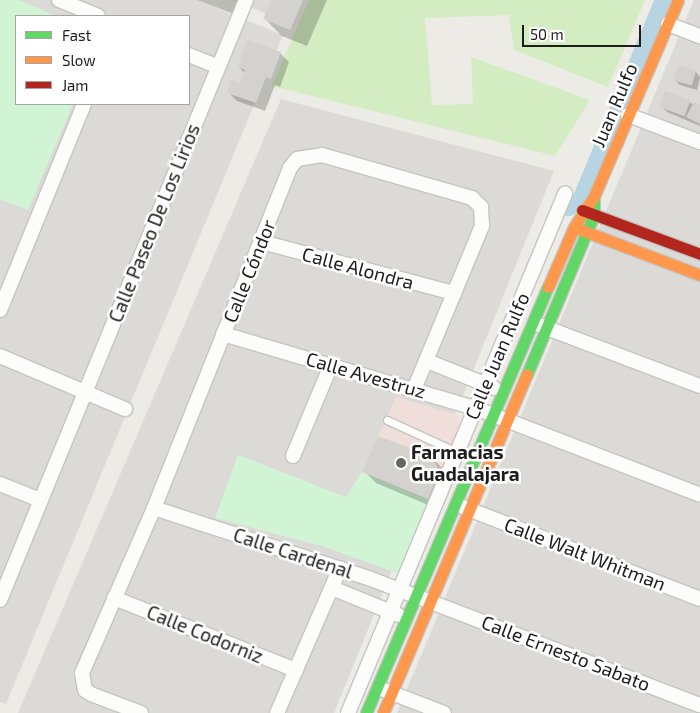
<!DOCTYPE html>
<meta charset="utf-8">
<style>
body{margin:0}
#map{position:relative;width:700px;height:713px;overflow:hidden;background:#ecebe5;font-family:"Exo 2",sans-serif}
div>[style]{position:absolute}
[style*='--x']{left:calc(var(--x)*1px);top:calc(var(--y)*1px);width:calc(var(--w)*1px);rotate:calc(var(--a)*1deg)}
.residential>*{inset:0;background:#dbdad6}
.commercial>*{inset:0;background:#efded9}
.grass>*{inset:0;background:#d4ecc1}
.park>*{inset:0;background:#d1f4d4}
.shadow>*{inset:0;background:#0003}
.canal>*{height:16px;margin:-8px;padding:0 8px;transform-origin:8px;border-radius:8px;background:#b6d4e1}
.building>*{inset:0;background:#d4d2ce;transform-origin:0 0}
.roads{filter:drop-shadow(1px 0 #c4c4c1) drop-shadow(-1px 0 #c4c4c1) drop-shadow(0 1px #c4c4c1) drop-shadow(0 -1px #c4c4c1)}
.lane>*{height:7px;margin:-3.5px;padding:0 3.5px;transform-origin:3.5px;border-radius:3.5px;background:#fcfcfb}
.street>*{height:14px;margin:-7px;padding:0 7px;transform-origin:7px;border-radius:7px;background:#fcfcfb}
.fast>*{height:11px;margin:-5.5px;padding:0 5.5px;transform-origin:5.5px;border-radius:5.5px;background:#63d668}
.slow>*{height:11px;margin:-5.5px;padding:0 5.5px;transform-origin:5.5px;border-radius:5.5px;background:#ff974d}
.jam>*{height:11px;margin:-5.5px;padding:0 5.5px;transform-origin:5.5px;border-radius:5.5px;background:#b3261e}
.dots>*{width:14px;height:14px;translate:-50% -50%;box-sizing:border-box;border:2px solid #fff;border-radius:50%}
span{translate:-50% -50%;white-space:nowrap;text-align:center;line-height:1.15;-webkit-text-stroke:5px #fff;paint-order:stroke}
.street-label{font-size:19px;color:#1d1d1d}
.poi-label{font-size:19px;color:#1d1d1d;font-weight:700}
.left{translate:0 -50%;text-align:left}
.legend{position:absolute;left:15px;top:15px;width:175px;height:90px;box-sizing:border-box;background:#fff;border:1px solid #a5a5a5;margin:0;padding:6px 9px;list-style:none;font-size:15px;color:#1d1d1d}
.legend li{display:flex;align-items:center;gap:10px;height:25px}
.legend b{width:25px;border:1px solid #a5a5a5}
.scale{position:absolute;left:522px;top:25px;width:119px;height:22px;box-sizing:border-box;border:2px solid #1d1d1d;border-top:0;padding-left:6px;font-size:15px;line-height:18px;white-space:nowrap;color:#1d1d1d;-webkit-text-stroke:4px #fff;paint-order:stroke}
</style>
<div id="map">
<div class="residential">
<i style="clip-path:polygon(evenodd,0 0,197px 0,283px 35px,6px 704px,0 702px,0 0,16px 16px,189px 16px,189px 104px,16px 104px,16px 16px)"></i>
<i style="clip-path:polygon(233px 0,299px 0,288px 23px)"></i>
<i style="clip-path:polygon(694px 0,700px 0,700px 713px,397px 713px)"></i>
<i style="clip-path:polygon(281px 99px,554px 171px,334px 713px,18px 713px)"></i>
</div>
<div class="commercial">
<i style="clip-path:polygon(396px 397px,459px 415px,460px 430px,430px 499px,362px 472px)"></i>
</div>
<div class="grass">
<i style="clip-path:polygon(309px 0,645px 0,608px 87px,514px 50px,509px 15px,425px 18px,432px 105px,473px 104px,471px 57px,590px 100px,555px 156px,272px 86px)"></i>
</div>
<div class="park">
<i style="clip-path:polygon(0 0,19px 0,56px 16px,16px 16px,16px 104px,73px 104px,28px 210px,0 199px)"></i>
<i style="clip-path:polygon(238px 455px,346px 497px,362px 472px,428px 499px,397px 573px,325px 547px,215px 518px)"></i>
</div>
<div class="shadow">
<i style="clip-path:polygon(197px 0,240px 0,234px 14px)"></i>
<i style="clip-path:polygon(272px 0,327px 0,307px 46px,282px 36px,265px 19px)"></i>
<i style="clip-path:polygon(280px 53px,289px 62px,280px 87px,275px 85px,265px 111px,237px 101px,228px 92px,241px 85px,245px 73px,239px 67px)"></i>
<i style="clip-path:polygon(695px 71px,700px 77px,697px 90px,680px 85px,674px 79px)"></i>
<i style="clip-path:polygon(666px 93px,700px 107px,700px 126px,667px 112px,661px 106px)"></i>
<i style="clip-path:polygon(431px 457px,443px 469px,440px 510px,376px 483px,364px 471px)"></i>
</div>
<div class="canal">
<i style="--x:569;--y:208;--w:14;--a:-36"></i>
<i style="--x:580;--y:200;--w:217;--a:-67.5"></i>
</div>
<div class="building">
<i style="clip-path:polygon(271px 0,303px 0,290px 30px,263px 19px)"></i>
<i style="clip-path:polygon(247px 40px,281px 52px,271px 79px,266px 77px,256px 103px,227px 93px,231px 80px,240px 83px,245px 70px,238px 67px)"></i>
<i style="left:678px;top:65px;width:19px;height:16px;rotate:16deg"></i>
<i style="left:665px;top:91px;width:27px;height:17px;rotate:20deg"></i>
<i style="clip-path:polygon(694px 102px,700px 105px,700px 124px,686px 117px)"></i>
<i style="clip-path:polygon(378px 436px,432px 456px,439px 471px,428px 499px,362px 472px)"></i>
</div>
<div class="roads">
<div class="lane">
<i style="--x:387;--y:420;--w:77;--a:24.6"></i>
</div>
<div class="street">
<i style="--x:59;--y:0;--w:42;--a:22.3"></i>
<i style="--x:668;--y:24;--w:34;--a:21"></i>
<i style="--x:189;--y:55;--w:31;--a:22"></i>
<i style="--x:628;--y:115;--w:77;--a:20.6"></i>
<i style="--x:262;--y:242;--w:199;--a:14.9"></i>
<i style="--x:0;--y:310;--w:222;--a:-67.8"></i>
<i style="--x:539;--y:325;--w:172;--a:20.8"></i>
<i style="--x:223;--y:334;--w:263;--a:16.4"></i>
<i style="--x:475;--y:408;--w:241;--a:21.1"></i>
<i style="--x:0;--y:356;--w:136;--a:23"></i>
<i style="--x:427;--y:361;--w:72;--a:21.9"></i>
<i style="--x:293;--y:456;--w:99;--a:-67.3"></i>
<i style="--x:0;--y:484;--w:43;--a:21.8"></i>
<i style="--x:463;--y:507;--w:254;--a:21.2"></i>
<i style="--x:154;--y:508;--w:228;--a:18.1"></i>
<i style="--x:371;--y:579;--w:352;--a:21"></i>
<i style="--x:332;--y:588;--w:71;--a:22.2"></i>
<i style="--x:114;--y:598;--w:196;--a:21.6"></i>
<i style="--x:0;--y:600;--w:648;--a:-67.71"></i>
<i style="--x:384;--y:690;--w:64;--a:21"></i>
<i style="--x:141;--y:713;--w:53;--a:-159.2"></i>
<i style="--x:91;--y:694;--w:7;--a:-146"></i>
<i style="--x:85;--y:690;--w:17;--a:-100"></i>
<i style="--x:82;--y:673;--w:180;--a:-66.4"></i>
<i style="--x:154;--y:508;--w:366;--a:-68.2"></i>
<i style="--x:290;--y:168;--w:11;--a:-52"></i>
<i style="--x:297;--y:159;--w:25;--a:-9"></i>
<i style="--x:322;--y:155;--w:156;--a:16"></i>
<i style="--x:472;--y:198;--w:13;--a:45"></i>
<i style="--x:481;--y:207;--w:19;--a:87"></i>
<i style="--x:482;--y:226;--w:177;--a:112.6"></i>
<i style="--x:277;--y:713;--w:158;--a:-66.5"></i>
<i style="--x:348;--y:713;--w:563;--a:-67.31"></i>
</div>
<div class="fast">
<i style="--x:527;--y:374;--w:173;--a:-67.2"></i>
<i style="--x:594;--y:215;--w:14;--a:-90"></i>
<i style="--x:366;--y:713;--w:463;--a:-66.9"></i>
</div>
<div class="slow">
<i style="--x:576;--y:228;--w:133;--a:20.8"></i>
<i style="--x:548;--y:287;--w:65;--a:-66.6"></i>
<i style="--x:574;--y:227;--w:37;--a:-57"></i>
<i style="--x:594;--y:196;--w:213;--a:-66.8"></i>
<i style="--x:383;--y:713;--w:368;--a:-67"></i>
</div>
<div class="jam">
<i style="--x:582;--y:210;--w:126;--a:20.4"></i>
</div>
</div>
<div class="dots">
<i style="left:401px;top:463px;background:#656563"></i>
</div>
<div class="street-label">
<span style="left:614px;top:105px;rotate:-67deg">Juan Rulfo</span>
<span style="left:154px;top:223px;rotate:-68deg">Calle Paseo De Los Lirios</span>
<span style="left:358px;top:268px;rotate:15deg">Calle Alondra</span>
<span style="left:249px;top:271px;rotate:-68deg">Calle Cóndor</span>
<span style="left:497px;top:356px;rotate:-67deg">Calle Juan Rulfo</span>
<span style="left:366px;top:375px;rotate:16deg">Calle Avestruz</span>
<span style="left:293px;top:553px;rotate:18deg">Calle Cardenal</span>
<span style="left:585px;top:554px;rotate:21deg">Calle Walt Whitman</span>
<span style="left:205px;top:634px;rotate:22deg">Calle Codorniz</span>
<span style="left:566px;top:653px;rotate:21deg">Calle Ernesto Sabato</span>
</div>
<div class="poi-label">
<span class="left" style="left:411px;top:463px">Farmacias<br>Guadalajara</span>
</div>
<ul class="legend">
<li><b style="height:6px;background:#63d668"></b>Fast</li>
<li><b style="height:6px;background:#ff974d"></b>Slow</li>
<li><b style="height:6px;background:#b3261e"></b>Jam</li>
</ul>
<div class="scale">50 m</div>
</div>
